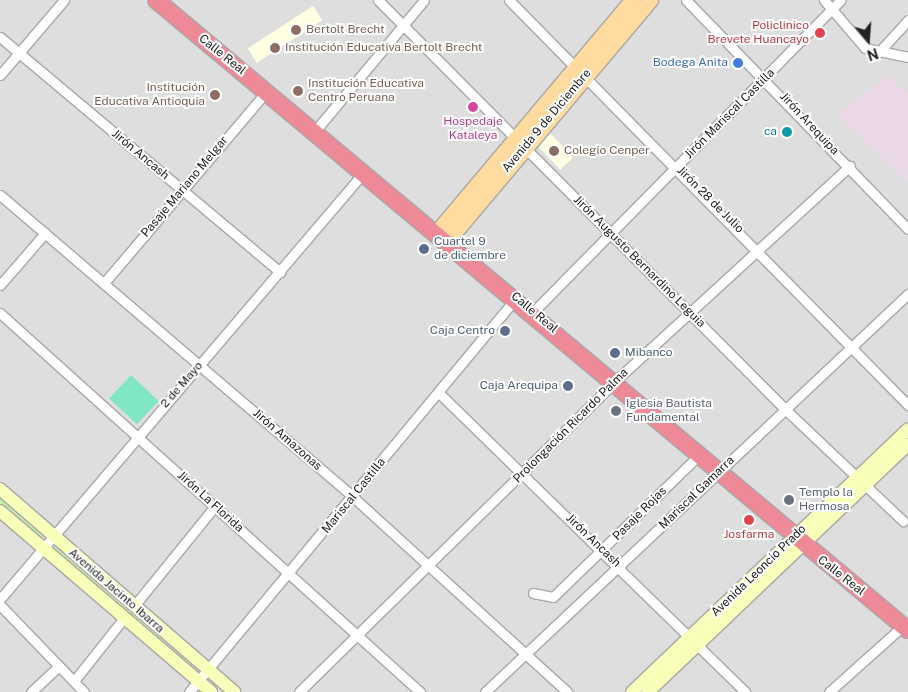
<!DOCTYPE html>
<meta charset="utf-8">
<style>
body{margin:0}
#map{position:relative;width:908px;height:692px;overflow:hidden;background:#f2efe7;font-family:"Public Sans",sans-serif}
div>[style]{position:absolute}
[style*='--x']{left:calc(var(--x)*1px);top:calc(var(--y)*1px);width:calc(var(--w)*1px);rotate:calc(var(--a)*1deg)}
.residential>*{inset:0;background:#dfdede;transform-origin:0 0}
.industrial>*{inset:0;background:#ecd9e7}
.education>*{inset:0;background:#feffe3;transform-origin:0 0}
.grass>*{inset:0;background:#c9efaa}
.pitch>*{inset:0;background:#80e6c4;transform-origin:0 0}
.roads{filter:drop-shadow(1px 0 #a8a8a8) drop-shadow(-1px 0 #a8a8a8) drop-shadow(0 1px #a8a8a8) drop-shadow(0 -1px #a8a8a8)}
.street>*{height:9px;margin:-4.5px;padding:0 4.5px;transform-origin:4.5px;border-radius:4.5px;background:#fff}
.secondary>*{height:12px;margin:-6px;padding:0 6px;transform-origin:6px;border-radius:6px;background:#f7ffb9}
.primary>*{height:15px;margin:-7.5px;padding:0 7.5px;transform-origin:7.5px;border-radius:7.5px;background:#ffdb9f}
.highway>*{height:16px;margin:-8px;padding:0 8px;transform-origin:8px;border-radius:8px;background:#ee8a97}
.dots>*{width:14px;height:14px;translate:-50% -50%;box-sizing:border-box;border:2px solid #fff;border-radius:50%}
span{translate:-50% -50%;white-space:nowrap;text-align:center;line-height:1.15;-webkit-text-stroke:4px #fff;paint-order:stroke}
.health-label{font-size:12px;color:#be3a42}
.right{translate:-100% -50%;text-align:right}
.education-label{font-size:12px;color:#785e54}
.left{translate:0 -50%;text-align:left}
.street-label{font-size:12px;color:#212121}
.shop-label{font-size:12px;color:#366cbe}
.hotel-label{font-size:12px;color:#b23c85}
.culture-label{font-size:12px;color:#0d838f}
.service-label{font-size:12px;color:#4e5e75}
.worship-label{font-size:12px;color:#5b616d}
.north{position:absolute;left:843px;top:15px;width:50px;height:50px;-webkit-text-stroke:4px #fff;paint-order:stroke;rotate:162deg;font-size:14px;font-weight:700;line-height:20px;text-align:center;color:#212121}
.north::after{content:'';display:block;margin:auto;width:18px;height:22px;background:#212121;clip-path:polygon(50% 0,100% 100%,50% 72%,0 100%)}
</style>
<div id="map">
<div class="residential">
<i style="left:0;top:0;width:908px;height:692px"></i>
</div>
<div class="industrial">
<i style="clip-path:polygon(887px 76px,908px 94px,908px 182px,837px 115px)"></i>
</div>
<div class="education">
<i style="left:313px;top:6px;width:17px;height:78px;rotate:57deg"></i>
<i style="left:549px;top:132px;width:35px;height:18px;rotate:46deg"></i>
</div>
<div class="grass">
<i style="clip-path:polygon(0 495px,46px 535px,40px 540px,0 505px)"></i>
<i style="clip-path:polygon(57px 546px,199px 665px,196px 672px,51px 548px)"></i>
</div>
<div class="pitch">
<i style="left:131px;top:375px;width:38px;height:32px;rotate:43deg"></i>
</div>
<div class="roads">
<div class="street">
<i style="--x:378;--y:0;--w:577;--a:45.14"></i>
<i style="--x:785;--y:409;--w:163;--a:43.5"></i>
<i style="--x:509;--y:0;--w:569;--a:45.43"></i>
<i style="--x:686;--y:0;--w:319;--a:45.9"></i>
<i style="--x:824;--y:0;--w:63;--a:49.5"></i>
<i style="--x:865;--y:48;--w:44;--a:11.8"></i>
<i style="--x:0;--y:37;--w:366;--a:40"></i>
<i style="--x:878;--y:53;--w:45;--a:-47.7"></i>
<i style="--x:0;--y:75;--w:99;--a:-49.5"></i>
<i style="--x:315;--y:131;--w:170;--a:-50.2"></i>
<i style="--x:0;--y:195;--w:465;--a:40.5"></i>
<i style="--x:353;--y:497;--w:290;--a:42.3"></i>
<i style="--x:104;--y:283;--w:252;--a:-49.7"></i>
<i style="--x:0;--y:285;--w:69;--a:-49.1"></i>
<i style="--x:533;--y:312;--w:438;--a:-45.4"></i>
<i style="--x:0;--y:313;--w:566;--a:42.06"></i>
<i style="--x:439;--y:393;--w:428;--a:44.3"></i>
<i style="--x:533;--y:593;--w:20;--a:11"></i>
<i style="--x:553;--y:597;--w:201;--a:-44.2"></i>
<i style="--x:0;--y:599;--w:561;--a:-49.55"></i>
<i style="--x:0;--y:605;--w:121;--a:46"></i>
<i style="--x:134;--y:606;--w:129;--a:-51"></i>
<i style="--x:74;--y:681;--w:80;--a:-51.6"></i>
<i style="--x:31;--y:692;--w:38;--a:-43"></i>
<i style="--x:189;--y:692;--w:512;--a:-50.31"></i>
<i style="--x:299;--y:692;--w:442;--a:-44.5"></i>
<i style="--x:614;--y:382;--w:320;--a:-42.5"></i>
<i style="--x:485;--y:692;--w:581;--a:-43.26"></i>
<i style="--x:829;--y:692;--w:101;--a:-41.8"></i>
</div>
<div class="secondary">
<i style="--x:0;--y:489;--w:310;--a:40.9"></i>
<i style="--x:0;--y:511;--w:278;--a:40.6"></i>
<i style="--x:632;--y:692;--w:381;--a:-43.6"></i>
<i style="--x:648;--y:692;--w:359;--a:-43.6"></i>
</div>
<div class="primary">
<i style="--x:436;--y:233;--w:304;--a:-49.9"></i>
<i style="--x:446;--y:242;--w:317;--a:-49.9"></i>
</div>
<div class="highway">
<i style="--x:156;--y:0;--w:981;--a:39.96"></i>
</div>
</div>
<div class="dots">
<i style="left:296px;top:30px;background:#8d6e63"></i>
<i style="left:820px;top:33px;background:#e0444e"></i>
<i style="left:275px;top:48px;background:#8d6e63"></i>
<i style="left:738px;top:63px;background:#3f7fe0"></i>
<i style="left:298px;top:91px;background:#8d6e63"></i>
<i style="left:215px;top:95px;background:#8d6e63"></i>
<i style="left:473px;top:107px;background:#d1479c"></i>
<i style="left:787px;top:132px;background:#0f9aa8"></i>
<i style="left:554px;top:151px;background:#8d6e63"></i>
<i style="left:424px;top:249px;background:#5c6f8a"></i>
<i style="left:505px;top:331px;background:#5c6f8a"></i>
<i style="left:615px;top:353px;background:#5c6f8a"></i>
<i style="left:568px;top:386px;background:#5c6f8a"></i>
<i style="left:616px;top:411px;background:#6b7280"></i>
<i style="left:789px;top:500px;background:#6b7280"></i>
<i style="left:749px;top:520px;background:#e0444e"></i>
</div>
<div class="health-label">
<span class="right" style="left:809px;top:33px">Policlinico<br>Brevete Huancayo</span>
<span style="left:749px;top:535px">Josfarma</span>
</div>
<div class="education-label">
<span class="left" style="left:306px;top:30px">Bertolt Brecht</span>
<span class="left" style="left:285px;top:48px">Institución Educativa Bertolt Brecht</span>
<span class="left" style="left:308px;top:91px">Institución Educativa<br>Centro Peruana</span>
<span class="right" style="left:205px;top:95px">Institución<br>Educativa Antioquia</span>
<span class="left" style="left:564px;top:151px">Colegio Cenper</span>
</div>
<div class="street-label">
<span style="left:222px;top:55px;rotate:39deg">Calle Real</span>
<span style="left:730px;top:114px;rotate:-45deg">Jirón Mariscal Castilla</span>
<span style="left:547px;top:121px;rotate:-50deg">Avenida 9 de Diciembre</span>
<span style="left:809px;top:124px;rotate:47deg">Jirón Arequipa</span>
<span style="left:140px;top:155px;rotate:40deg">Jirón Ancash</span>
<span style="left:185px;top:187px;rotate:-50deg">Pasaje Mariano Melgar</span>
<span style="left:710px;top:200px;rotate:45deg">Jirón 28 de Julio</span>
<span style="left:639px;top:262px;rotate:45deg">Jirón Augusto Bernardino Leguia</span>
<span style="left:534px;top:313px;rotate:40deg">Calle Real</span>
<span style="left:182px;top:385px;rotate:-49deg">2 de Mayo</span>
<span style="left:571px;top:426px;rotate:-45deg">Prolongación Ricardo Palma</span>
<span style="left:287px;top:440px;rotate:41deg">Jirón Amazonas</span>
<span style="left:697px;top:493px;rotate:-44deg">Mariscal Gamarra</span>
<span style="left:354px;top:496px;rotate:-51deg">Mariscal Castilla</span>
<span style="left:210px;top:502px;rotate:42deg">Jirón La Florida</span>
<span style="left:640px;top:514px;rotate:-45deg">Pasaje Rojas</span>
<span style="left:593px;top:541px;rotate:44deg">Jirón Ancash</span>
<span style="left:759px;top:571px;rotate:-44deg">Avenida Leoncio Prado</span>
<span style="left:841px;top:576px;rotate:38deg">Calle Real</span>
<span style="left:116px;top:591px;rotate:41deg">Avenida Jacinto Ibarra</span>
</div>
<div class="shop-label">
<span class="right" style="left:728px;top:63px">Bodega Anita</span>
</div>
<div class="hotel-label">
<span style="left:473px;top:129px">Hospedaje<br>Kataleya</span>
</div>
<div class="culture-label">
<span class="right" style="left:777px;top:132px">ca</span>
</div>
<div class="service-label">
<span class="left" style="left:434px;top:249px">Cuartel 9<br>de diciembre</span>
<span class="right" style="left:495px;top:331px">Caja Centro</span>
<span class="left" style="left:625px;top:353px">Mibanco</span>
<span class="right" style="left:558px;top:386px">Caja Arequipa</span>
</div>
<div class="worship-label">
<span class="left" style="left:626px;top:411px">Iglesia Bautista<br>Fundamental</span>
<span class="left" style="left:799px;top:500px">Templo la<br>Hermosa</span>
</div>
<div class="north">N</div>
</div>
